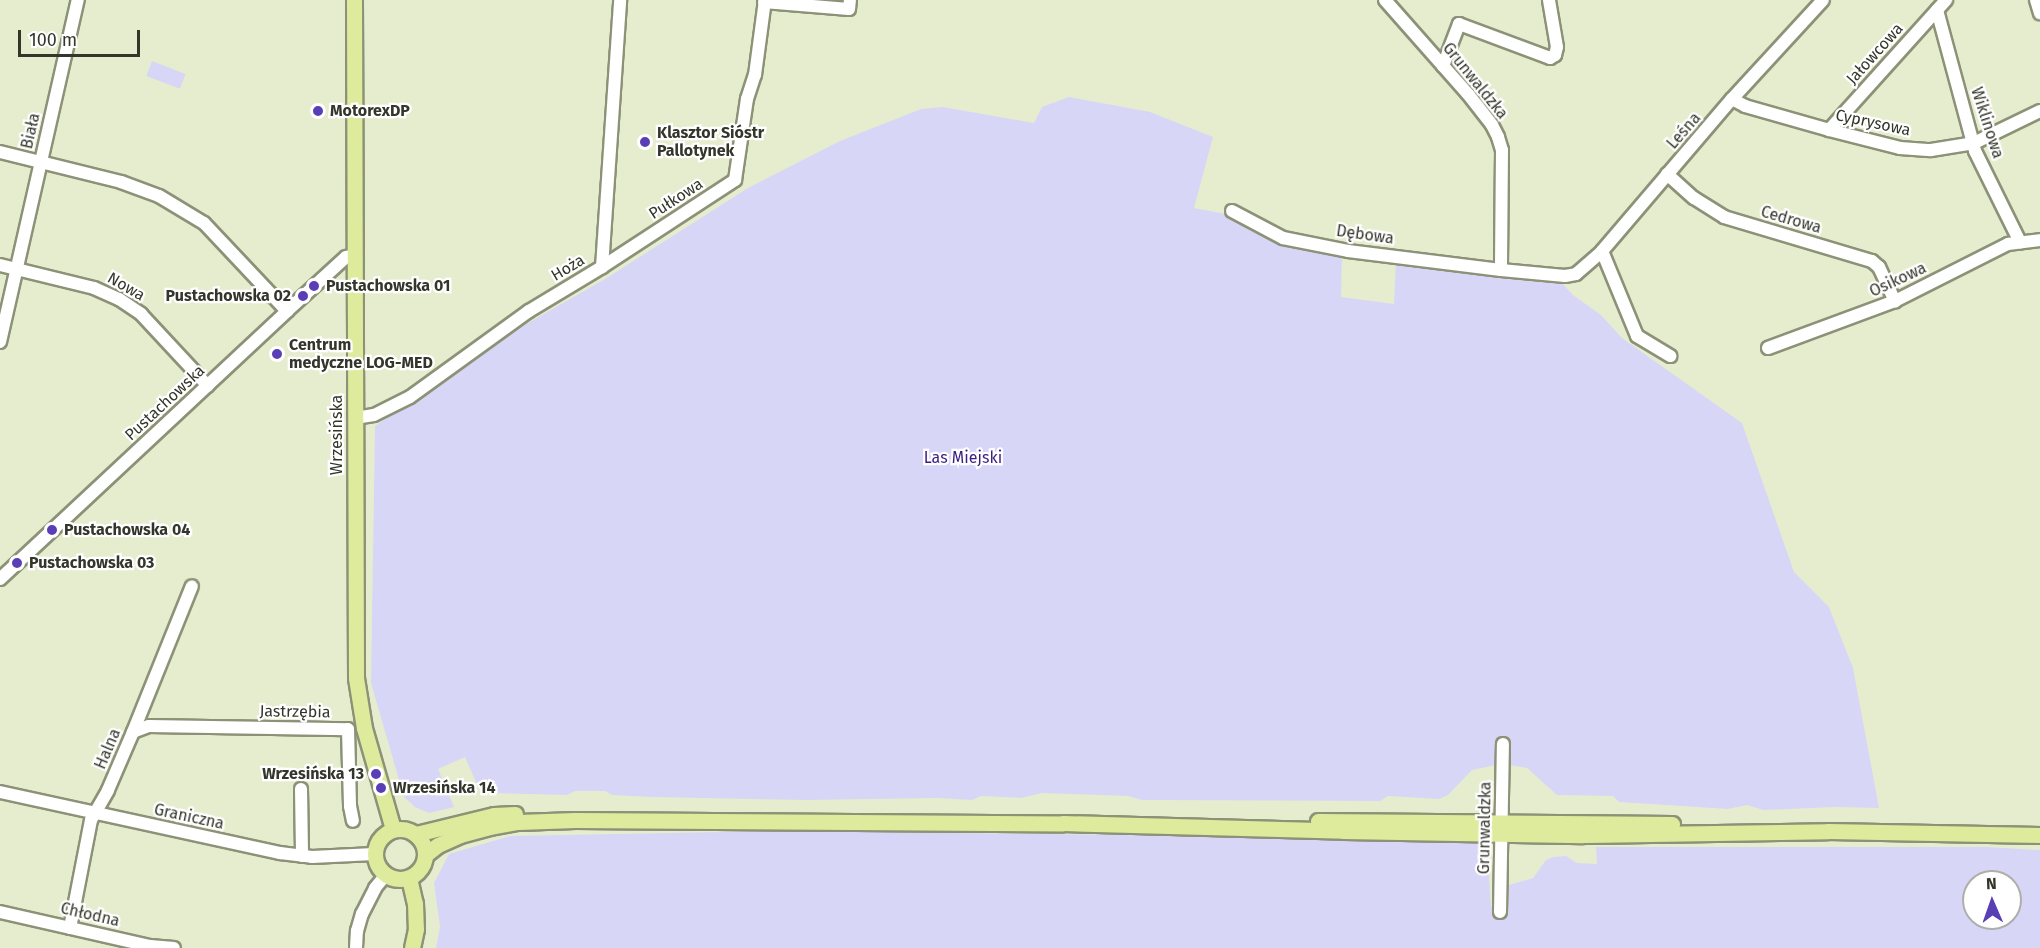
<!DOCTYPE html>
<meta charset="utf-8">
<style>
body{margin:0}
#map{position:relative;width:2040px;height:948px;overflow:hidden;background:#e6edcf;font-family:"Fira Sans",sans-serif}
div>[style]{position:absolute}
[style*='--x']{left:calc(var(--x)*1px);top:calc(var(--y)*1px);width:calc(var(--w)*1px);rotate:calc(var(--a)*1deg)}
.green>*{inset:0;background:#d8d6f7;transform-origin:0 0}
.roads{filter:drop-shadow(2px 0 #8c9277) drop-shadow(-2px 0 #8c9277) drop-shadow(0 2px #8c9277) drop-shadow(0 -2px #8c9277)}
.minor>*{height:12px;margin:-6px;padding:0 6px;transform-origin:6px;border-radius:6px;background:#fff}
.major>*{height:15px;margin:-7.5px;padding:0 7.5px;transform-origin:7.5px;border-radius:7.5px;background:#deeb9d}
.major>.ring{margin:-7.5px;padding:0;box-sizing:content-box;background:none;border:15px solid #deeb9d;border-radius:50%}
.dots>*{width:16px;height:16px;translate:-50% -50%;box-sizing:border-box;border:3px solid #fff;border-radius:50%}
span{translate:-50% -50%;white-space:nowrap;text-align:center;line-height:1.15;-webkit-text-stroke:4.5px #fff;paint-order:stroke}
.street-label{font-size:16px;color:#34362b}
.poi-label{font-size:16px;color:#34362b;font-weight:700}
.left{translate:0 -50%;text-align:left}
.right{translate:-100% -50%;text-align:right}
.park-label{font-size:16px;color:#391c82}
.north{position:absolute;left:1962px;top:870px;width:60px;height:60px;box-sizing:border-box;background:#fff;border:2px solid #aeafaa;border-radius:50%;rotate:358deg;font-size:16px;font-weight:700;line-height:24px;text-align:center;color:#34362b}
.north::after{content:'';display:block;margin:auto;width:21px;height:27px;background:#5a3eb6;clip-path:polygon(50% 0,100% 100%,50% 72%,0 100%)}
.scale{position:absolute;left:18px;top:30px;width:122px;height:27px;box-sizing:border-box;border:3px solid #34362b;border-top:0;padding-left:8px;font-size:18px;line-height:21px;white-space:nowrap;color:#34362b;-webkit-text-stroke:4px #fff;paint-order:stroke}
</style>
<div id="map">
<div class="green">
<i style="left:152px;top:61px;width:36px;height:16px;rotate:21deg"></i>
<i style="clip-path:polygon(evenodd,1069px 97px,1150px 112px,1213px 137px,1194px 208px,1226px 214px,1282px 241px,1342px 256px,1341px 297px,1394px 304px,1396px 261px,1561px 282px,1573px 295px,1601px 315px,1622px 338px,1742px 423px,1794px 572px,1829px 607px,1853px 668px,1879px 808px,1835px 807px,1763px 810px,1747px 805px,1728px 809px,1619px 802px,1613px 796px,1557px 795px,1527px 768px,1502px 764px,1499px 907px,1508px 907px,1509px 885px,1533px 878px,1546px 860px,1553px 857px,1566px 856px,1577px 863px,1597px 864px,1596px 847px,1985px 847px,2040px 850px,2040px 948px,436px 948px,440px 927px,434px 883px,449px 854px,510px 836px,784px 831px,1205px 836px,1480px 843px,1487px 848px,1491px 907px,1499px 907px,1501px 764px,1472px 770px,1448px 795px,1439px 799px,1388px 796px,1380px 801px,1142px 800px,1128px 796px,1042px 793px,1021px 798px,981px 796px,972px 800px,936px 798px,806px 800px,652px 797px,612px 795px,605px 791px,575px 791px,567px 795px,490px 793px,479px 789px,465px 757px,438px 769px,454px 807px,429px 813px,415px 807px,404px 797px,371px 683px,375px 426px,521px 327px,605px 279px,748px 188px,840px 141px,921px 109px,943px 107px,1034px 123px,1042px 107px,1069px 97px,1974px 882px,2010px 882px,2010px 918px,1974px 918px,1974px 882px)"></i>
</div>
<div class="roads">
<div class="minor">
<i style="--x:1385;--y:0;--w:125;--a:48.6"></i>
<i style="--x:1468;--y:94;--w:39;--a:52"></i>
<i style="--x:1492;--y:125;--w:13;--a:63"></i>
<i style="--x:1498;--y:137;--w:14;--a:73"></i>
<i style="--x:1502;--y:150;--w:120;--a:90.5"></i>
<i style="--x:2036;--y:0;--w:14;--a:73"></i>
<i style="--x:764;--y:2;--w:85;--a:4.7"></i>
<i style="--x:849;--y:9;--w:9;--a:-84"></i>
<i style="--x:1937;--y:10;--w:146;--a:74.9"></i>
<i style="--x:1975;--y:151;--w:102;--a:63.7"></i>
<i style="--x:1443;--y:66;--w:45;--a:-69.1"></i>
<i style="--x:1459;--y:24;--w:97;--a:20.5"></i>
<i style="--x:1550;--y:58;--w:6;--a:-31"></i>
<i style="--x:1555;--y:55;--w:8;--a:-76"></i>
<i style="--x:1557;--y:47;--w:48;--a:-99.7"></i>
<i style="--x:1732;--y:99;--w:15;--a:28"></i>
<i style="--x:1745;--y:106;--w:87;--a:15.9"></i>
<i style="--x:1829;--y:130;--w:73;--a:14.2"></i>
<i style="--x:1900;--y:148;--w:31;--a:4"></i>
<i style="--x:1931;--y:150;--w:44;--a:-9.2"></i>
<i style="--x:1974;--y:143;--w:73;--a:-25.9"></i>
<i style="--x:1829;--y:130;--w:175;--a:-48"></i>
<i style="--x:0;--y:152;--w:125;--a:13.9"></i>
<i style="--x:121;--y:182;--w:40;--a:20.2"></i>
<i style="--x:159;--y:196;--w:52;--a:31"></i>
<i style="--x:204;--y:223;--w:121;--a:46.7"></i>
<i style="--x:1667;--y:174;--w:36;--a:42"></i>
<i style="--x:1694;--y:198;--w:36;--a:32"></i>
<i style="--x:1724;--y:217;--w:154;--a:16.6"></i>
<i style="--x:1872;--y:261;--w:9;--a:41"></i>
<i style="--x:1879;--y:267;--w:38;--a:65"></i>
<i style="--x:1232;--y:211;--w:58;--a:27.9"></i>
<i style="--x:1283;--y:238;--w:66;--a:11.3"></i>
<i style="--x:1348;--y:251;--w:154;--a:7.1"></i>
<i style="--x:1501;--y:270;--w:64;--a:5.4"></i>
<i style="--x:1565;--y:276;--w:11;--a:-10"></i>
<i style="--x:1576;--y:274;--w:35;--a:-41"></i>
<i style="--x:1602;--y:251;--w:200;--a:-49.5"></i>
<i style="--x:1732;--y:99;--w:134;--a:-47.4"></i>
<i style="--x:1602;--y:251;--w:92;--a:67.6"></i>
<i style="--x:1637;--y:336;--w:39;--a:31"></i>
<i style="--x:0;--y:265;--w:97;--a:13.7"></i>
<i style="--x:94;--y:288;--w:27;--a:24"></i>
<i style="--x:119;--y:299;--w:27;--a:34"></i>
<i style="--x:141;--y:314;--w:98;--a:47.1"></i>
<i style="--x:602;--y:267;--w:268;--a:-86.1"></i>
<i style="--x:0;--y:342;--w:351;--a:-77.2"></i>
<i style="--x:1768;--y:348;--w:135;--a:-20.3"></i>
<i style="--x:1895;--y:301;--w:127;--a:-26.8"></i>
<i style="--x:2008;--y:244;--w:32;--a:-7"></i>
<i style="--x:355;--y:418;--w:19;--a:-9"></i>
<i style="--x:374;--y:415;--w:40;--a:-26.6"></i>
<i style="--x:410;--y:397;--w:147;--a:-35.9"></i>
<i style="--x:529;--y:311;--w:85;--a:-31.1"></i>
<i style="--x:602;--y:267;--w:159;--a:-33.2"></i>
<i style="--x:735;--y:180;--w:82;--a:-81.6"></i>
<i style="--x:747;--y:99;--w:25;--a:-72"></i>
<i style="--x:755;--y:75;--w:76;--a:-82.4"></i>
<i style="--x:0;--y:579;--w:393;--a:-43"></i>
<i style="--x:287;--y:311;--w:80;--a:-42.5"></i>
<i style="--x:346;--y:257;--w:8;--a:-14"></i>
<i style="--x:133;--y:732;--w:17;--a:-21"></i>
<i style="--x:149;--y:726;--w:199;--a:0.9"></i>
<i style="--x:348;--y:729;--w:77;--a:88.5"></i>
<i style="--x:350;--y:806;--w:15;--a:79"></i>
<i style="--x:301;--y:789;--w:67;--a:89.1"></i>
<i style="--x:0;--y:792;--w:287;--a:12.3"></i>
<i style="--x:280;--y:853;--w:32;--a:7"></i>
<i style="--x:312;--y:857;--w:62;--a:-2.8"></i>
<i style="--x:0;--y:912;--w:154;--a:12.8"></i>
<i style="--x:150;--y:946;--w:24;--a:5"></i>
<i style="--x:1500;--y:912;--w:168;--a:-89"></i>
<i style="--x:70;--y:928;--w:110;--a:-79"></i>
<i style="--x:91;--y:820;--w:34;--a:-60"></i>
<i style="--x:108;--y:790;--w:63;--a:-66.7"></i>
<i style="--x:133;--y:732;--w:157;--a:-68"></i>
<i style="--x:356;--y:948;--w:17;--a:-87"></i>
<i style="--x:357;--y:931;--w:18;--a:-74"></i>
<i style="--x:362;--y:914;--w:29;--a:-63"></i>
<i style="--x:375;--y:888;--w:17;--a:-50"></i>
</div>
<div class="major">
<i style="--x:354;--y:0;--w:678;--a:89.83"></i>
<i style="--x:356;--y:678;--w:51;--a:80.9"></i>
<i style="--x:364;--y:728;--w:105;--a:74"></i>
<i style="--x:1318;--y:821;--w:354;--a:0.5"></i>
<i class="ring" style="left:375px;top:829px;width:35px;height:35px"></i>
<i style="--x:416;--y:834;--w:80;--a:-13.7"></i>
<i style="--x:494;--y:815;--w:21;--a:-3"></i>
<i style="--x:425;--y:855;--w:16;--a:-38"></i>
<i style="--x:438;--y:845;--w:24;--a:-24"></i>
<i style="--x:460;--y:835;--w:30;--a:-15"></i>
<i style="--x:489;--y:827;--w:29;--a:-10"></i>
<i style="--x:518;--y:822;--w:57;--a:-2"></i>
<i style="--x:575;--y:820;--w:488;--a:0.4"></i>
<i style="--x:1063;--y:823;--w:281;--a:1.6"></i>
<i style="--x:1344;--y:831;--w:239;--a:1"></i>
<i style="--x:1583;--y:835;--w:245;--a:-0.9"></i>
<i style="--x:1828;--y:831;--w:212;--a:1.1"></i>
<i style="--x:409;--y:878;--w:26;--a:77"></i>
<i style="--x:415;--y:903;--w:26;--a:88"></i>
<i style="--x:416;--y:929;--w:19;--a:102"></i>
</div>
</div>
<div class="dots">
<i style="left:318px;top:111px;background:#5a3eb6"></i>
<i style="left:645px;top:142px;background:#5a3eb6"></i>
<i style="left:314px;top:286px;background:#5a3eb6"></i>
<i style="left:303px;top:296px;background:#5a3eb6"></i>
<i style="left:277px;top:354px;background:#5a3eb6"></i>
<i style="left:52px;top:530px;background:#5a3eb6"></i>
<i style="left:17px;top:563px;background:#5a3eb6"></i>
<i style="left:376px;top:774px;background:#5a3eb6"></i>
<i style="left:381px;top:788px;background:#5a3eb6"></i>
</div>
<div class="street-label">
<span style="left:1875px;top:54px;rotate:-48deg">Jałowcowa</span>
<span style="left:1475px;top:81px;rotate:51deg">Grunwaldzka</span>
<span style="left:1873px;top:123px;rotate:12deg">Cyprysowa</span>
<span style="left:1987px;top:123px;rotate:72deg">Wiklinowa</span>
<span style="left:31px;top:131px;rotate:-77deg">Biała</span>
<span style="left:1684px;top:131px;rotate:-49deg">Leśna</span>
<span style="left:676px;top:199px;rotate:-33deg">Pułkowa</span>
<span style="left:1791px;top:220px;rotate:16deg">Cedrowa</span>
<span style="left:1365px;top:235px;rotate:8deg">Dębowa</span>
<span style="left:568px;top:268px;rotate:-31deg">Hoża</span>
<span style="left:1898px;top:280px;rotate:-25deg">Osikowa</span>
<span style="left:126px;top:287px;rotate:30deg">Nowa</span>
<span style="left:165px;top:403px;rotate:-43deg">Pustachowska</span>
<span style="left:337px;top:435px;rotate:-90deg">Wrzesińska</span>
<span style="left:295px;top:712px;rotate:1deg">Jastrzębia</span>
<span style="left:108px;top:749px;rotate:-67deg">Halna</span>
<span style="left:189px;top:817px;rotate:12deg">Graniczna</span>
<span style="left:1485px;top:828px;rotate:-89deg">Grunwaldzka</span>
<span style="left:90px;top:915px;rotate:13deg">Chłodna</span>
</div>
<div class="poi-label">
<span class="left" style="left:330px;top:111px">MotorexDP</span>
<span class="left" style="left:657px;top:142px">Klasztor Sióstr<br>Pallotynek</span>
<span class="left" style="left:326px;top:286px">Pustachowska 01</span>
<span class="right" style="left:291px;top:296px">Pustachowska 02</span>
<span class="left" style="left:289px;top:354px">Centrum<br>medyczne LOG-MED</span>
<span class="left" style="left:64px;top:530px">Pustachowska 04</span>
<span class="left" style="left:29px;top:563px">Pustachowska 03</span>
<span class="right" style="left:364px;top:774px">Wrzesińska 13</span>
<span class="left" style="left:393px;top:788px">Wrzesińska 14</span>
</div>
<div class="park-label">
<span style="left:963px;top:458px">Las Miejski</span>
</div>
<div class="north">N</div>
<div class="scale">100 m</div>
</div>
